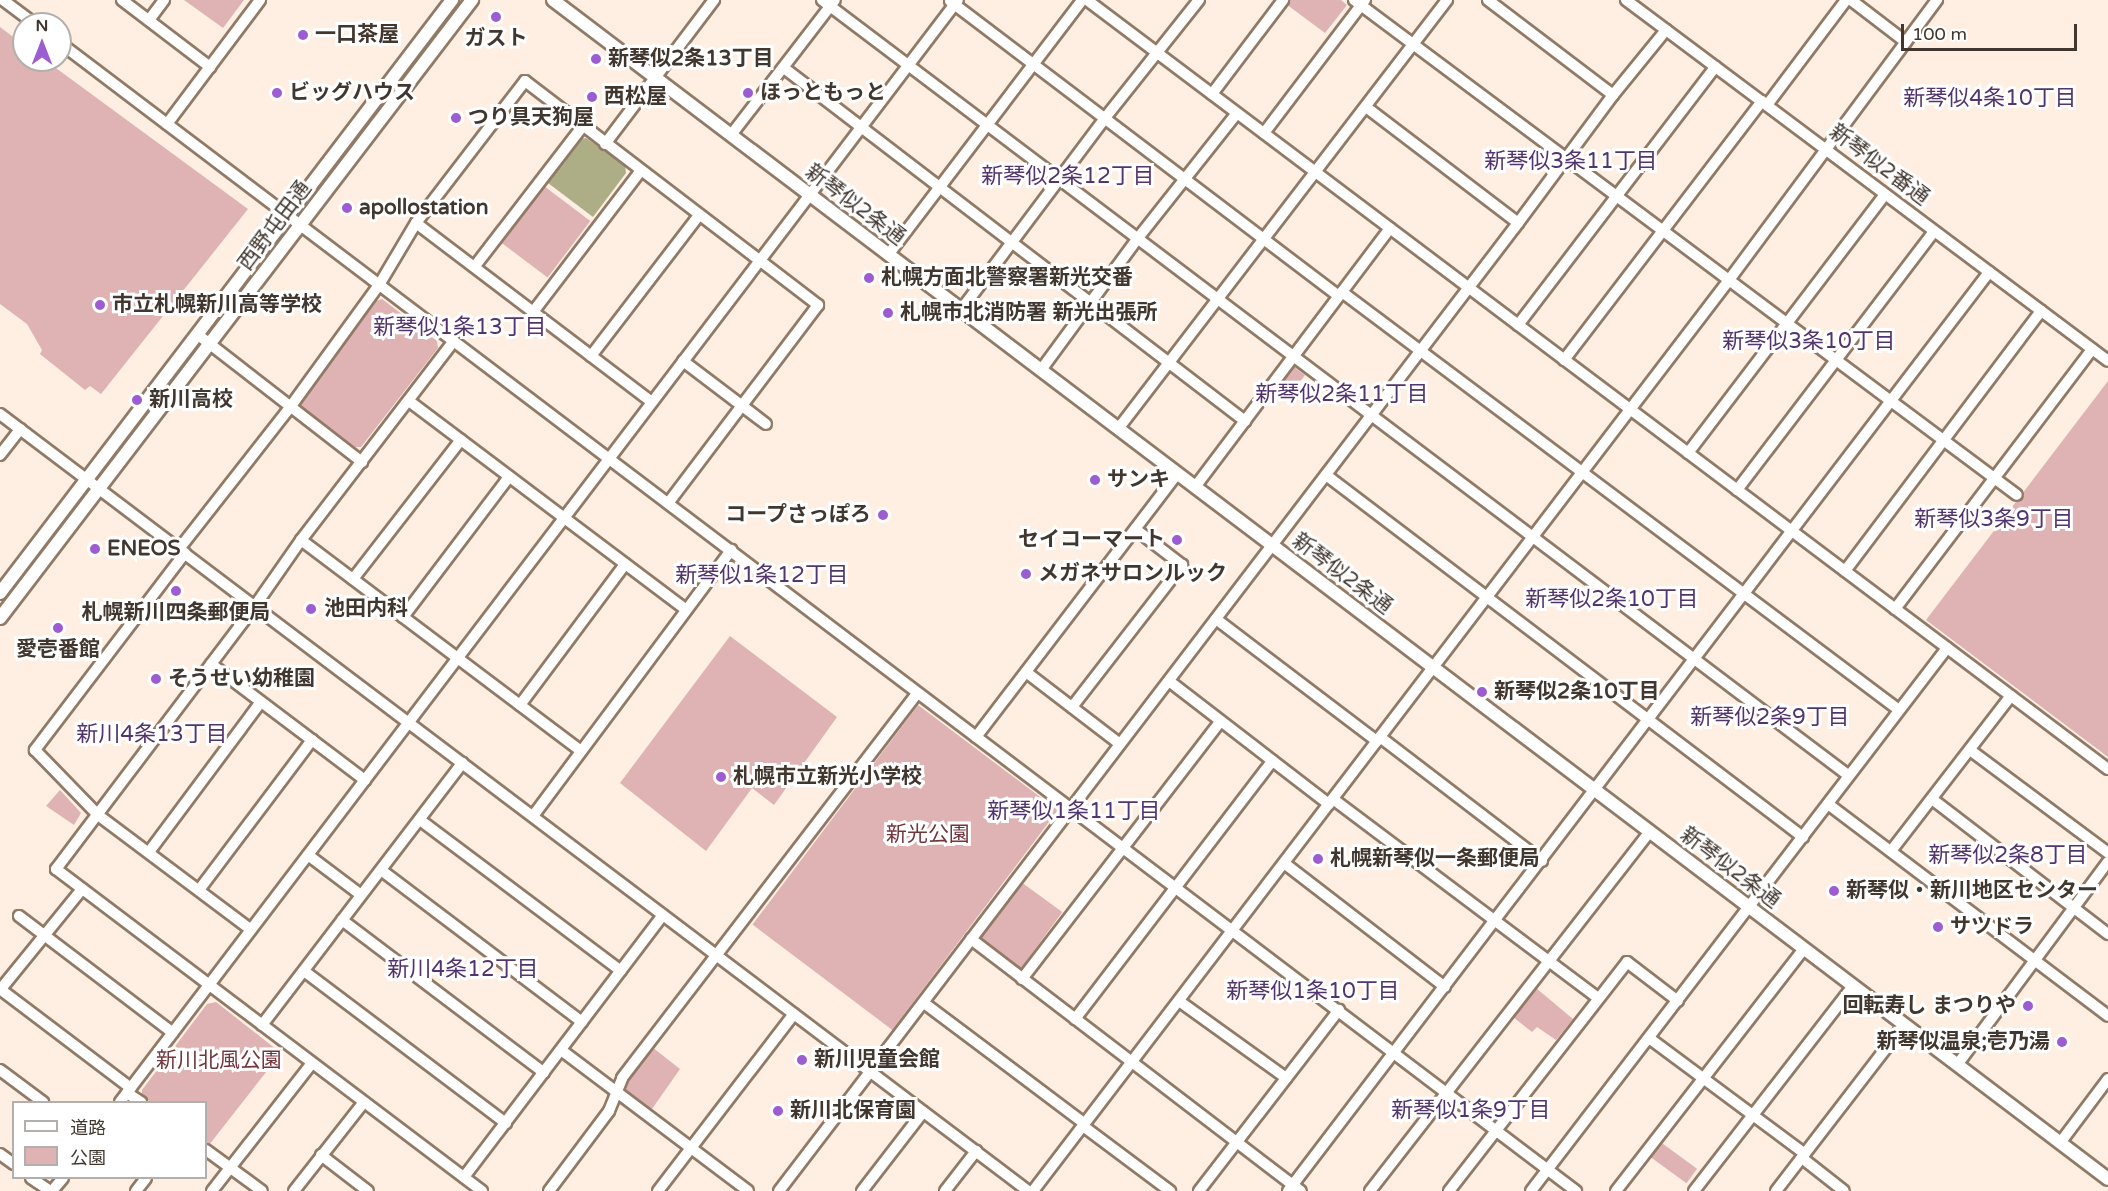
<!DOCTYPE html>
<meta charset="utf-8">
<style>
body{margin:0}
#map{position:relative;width:2108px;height:1191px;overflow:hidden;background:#feefe2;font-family:"Varela Round","Noto Sans JP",sans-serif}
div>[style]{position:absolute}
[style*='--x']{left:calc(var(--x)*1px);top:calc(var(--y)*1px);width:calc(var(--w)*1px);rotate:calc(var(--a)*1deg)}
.green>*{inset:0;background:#dfb3b4;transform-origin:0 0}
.water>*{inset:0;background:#adae85}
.roads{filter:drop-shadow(2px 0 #917a66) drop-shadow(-2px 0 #917a66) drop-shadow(0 2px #917a66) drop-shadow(0 -2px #917a66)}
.minor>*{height:10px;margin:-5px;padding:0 5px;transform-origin:5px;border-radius:5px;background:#fff}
.tertiary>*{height:12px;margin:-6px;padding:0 6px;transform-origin:6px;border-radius:6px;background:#fff}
.dots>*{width:16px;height:16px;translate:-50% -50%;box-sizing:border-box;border:3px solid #fff;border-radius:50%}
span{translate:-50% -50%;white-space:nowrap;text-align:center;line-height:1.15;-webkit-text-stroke:6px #fff;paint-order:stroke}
.poi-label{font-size:21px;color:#41372f;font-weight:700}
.left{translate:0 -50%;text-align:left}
.right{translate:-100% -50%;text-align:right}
.street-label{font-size:21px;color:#41372f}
.park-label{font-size:21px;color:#73353b}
.neighbourhood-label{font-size:22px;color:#52346e}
.legend{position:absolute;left:12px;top:1101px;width:195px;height:78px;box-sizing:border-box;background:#fff;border:2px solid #b3afac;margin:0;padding:8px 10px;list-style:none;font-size:18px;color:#41372f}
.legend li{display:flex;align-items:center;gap:12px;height:30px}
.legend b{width:30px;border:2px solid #b3afac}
.north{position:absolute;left:12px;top:12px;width:60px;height:60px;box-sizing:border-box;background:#fff;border:2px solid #b3afac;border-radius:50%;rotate:0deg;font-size:16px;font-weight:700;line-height:24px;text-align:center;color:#41372f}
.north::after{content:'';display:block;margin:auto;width:21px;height:27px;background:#9c5cd2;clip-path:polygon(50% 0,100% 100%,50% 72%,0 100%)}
.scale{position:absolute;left:1901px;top:24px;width:176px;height:27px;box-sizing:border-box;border:3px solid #41372f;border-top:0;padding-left:8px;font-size:18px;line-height:21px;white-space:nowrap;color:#41372f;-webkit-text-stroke:4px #fff;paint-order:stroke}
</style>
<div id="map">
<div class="green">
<i style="clip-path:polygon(184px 0,244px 0,223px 28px)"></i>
<i style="clip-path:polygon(1289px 0,1341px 0,1347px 5px,1325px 33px,1286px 4px)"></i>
<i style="clip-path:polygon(0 27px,24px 45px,24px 60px,45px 60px,248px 209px,101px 394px,90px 386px,85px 390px,40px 354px,42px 350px,27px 324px,0 304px)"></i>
<i style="left:544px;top:186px;width:58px;height:71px;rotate:37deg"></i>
<i style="clip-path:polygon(382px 299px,437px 341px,438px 348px,361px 447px,355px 447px,300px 406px,301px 401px,376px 301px)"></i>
<i style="left:1293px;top:366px;width:15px;height:28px;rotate:37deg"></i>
<i style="clip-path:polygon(2108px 381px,2108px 757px,1926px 620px)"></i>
<i style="clip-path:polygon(730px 636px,837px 717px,774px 805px,752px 788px,706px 851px,620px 783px)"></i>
<i style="left:918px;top:705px;width:175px;height:275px;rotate:37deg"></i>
<i style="clip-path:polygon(60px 790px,81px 813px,74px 825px,46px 806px)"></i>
<i style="left:1021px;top:882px;width:51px;height:70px;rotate:36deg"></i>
<i style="clip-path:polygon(1536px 988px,1573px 1019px,1556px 1040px,1537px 1027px,1532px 1032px,1513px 1017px)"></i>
<i style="clip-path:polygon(216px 1002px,281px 1053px,209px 1145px,206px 1143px,206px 1102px,151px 1102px,142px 1096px,142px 1090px,207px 1004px)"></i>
<i style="clip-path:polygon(652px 1047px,680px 1069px,652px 1109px,626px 1090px,627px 1079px)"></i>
<i style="left:1659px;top:1141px;width:47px;height:18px;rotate:36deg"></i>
</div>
<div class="water">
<i style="clip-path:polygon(586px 138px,625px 165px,626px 173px,593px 217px,548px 183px,581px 139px)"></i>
</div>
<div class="roads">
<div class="minor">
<i style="--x:3;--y:0;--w:40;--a:37"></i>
<i style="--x:122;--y:0;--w:111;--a:37.3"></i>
<i style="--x:822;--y:0;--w:1287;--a:37.07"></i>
<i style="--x:1087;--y:0;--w:1278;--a:36.99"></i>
<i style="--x:1354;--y:0;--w:827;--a:36.75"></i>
<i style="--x:1488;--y:0;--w:157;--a:37.2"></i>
<i style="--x:1626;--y:0;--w:602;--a:36.83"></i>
<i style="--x:1851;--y:0;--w:69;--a:37.4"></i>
<i style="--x:950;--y:1;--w:488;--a:37.2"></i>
<i style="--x:149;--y:20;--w:25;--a:-53"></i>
<i style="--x:60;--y:43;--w:1902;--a:37.14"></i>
<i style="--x:784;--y:68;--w:581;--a:37.44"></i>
<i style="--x:1212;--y:94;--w:118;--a:-52.9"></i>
<i style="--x:1767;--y:105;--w:131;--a:-53"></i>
<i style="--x:1366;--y:107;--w:191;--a:37.3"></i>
<i style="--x:167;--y:124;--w:155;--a:-53.1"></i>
<i style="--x:1264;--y:133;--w:167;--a:-52.8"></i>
<i style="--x:731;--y:135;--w:170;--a:-52.4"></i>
<i style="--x:605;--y:144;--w:181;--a:-52.9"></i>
<i style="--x:416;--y:223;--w:296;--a:37.2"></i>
<i style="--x:888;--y:255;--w:320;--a:-52.7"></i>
<i style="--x:475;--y:266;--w:175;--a:-52.4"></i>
<i style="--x:1342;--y:292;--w:696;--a:36.89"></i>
<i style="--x:961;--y:310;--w:240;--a:-53.1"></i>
<i style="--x:1105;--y:118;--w:151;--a:-51.5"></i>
<i style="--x:533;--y:312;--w:178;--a:-52.7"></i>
<i style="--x:1518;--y:325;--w:325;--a:-52.6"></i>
<i style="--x:197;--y:334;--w:209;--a:37.8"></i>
<i style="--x:453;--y:342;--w:250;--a:127.5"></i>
<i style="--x:301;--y:540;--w:80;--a:124.9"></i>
<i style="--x:255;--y:606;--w:330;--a:127.1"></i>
<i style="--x:56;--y:869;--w:534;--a:37.08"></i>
<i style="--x:591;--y:356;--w:178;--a:-52.5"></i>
<i style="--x:1564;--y:360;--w:326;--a:-52.6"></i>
<i style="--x:683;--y:361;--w:104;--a:37.2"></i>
<i style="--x:1041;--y:370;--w:164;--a:-53.7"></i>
<i style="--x:1138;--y:238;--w:159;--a:-51.6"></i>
<i style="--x:409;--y:401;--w:347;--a:37"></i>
<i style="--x:0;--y:414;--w:1289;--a:37.08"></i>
<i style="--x:1118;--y:429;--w:541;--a:-52.52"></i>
<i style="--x:1688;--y:453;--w:325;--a:-52.7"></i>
<i style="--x:0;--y:455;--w:33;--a:-52"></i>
<i style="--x:1326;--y:475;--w:599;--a:37.2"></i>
<i style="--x:1195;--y:487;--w:324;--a:-53"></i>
<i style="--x:1737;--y:490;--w:325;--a:-52.7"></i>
<i style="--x:301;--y:540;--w:349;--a:37"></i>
<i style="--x:179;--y:549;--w:182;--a:-51.9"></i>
<i style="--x:291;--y:406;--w:150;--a:-54"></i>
<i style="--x:379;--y:285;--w:72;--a:-59.2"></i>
<i style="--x:416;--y:223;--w:179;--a:-52.5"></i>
<i style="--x:525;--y:81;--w:369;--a:37.4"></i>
<i style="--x:818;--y:305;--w:248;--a:127.1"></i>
<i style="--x:185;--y:553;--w:248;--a:127.3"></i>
<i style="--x:35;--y:750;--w:91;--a:45.9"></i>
<i style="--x:98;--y:815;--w:191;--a:36.9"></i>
<i style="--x:1845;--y:571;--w:326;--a:-53"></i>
<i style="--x:353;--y:579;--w:176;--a:-52.2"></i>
<i style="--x:1895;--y:609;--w:326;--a:-52.8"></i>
<i style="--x:403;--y:617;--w:176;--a:-52.9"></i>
<i style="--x:1216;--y:619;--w:202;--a:37.2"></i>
<i style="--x:211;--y:664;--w:193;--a:37"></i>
<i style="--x:1026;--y:672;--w:118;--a:37.5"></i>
<i style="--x:1169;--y:681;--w:202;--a:37.6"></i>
<i style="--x:520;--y:705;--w:176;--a:-53.3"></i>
<i style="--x:1072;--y:707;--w:180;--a:-52.2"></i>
<i style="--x:1182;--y:565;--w:59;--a:-142.5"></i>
<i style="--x:976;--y:737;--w:331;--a:-52.6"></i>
<i style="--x:1380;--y:737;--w:204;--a:37.4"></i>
<i style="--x:1970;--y:750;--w:172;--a:36.7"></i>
<i style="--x:1333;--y:799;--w:331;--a:36.9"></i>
<i style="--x:1932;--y:799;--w:222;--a:37.5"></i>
<i style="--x:1828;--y:804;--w:351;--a:37.1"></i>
<i style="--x:533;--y:816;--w:332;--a:-53.3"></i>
<i style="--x:420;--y:820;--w:251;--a:36.9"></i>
<i style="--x:1891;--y:851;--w:196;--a:-52.3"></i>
<i style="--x:149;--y:852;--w:187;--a:-53.3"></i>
<i style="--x:308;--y:855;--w:66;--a:37"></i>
<i style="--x:1284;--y:863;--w:203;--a:37.6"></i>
<i style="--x:381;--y:870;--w:252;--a:37.1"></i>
<i style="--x:199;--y:890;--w:188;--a:-53"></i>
<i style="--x:19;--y:916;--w:193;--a:37.2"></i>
<i style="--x:342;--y:920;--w:253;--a:37.1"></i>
<i style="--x:971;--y:939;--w:415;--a:37.4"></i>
<i style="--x:304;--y:971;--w:253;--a:37"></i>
<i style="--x:1022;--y:979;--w:324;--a:-52.4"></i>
<i style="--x:0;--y:989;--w:164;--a:37.1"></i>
<i style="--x:0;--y:990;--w:130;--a:-50.9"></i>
<i style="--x:1179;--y:1001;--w:132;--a:35.7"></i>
<i style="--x:924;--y:1003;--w:201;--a:36.9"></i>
<i style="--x:1075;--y:1019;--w:325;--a:-52.6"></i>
<i style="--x:262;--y:1025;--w:330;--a:-52.6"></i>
<i style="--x:1649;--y:1038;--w:194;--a:36.6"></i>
<i style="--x:561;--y:1050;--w:234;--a:37"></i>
<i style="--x:1957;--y:1065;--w:253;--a:-53.4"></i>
<i style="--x:0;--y:1070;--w:54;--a:36.7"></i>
<i style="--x:127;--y:1093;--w:17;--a:33"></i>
<i style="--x:120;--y:1102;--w:1384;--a:-52.75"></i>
<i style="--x:1083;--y:1126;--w:109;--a:36.8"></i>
<i style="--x:2060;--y:1143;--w:80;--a:-53.1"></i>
<i style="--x:206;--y:1150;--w:69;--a:36.2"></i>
<i style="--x:0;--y:1154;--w:17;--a:36"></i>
<i style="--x:321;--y:1155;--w:59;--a:37.5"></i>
<i style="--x:1802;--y:1158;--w:53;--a:38.2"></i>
<i style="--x:464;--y:1177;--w:329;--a:-52.8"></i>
<i style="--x:31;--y:1178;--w:23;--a:34"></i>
<i style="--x:52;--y:1191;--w:17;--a:-50"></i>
<i style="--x:136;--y:1191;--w:16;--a:-52"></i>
<i style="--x:212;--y:1191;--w:162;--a:-52"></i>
<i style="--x:294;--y:1191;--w:113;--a:-51.8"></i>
<i style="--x:549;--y:1191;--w:100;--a:-53.1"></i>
<i style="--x:609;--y:1111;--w:35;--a:-68"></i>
<i style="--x:622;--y:1078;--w:485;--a:-52.5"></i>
<i style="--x:658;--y:1191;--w:223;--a:-52.5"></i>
<i style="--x:779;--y:1191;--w:1218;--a:-52.64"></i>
<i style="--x:1518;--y:223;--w:159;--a:-53.4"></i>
<i style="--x:1613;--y:95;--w:84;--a:-50.8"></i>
<i style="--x:862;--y:1191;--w:100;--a:-52.3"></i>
<i style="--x:945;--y:1191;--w:51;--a:-52.2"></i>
<i style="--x:1033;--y:1191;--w:1146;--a:-52.62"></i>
<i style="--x:1729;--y:280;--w:349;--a:-53.4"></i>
<i style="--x:1199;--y:1191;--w:229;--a:-52.3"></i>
<i style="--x:1288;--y:1191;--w:1156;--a:-52.66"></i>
<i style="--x:1370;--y:1191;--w:455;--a:-52.1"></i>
<i style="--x:1449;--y:1191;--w:290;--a:-52.1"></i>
<i style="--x:1627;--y:962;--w:64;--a:37.4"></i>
<i style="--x:1531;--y:1191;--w:684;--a:-52.54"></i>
<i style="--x:1616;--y:1191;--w:306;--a:-52.2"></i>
<i style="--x:1694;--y:1191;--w:259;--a:-52.2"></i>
<i style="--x:1776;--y:1191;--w:210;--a:-52.4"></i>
</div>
<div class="tertiary">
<i style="--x:553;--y:0;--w:1951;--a:37.17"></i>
<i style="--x:0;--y:593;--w:746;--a:-52.68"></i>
<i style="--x:0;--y:618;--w:778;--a:-52.63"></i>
</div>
</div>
<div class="dots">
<i style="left:496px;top:17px;background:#9c5cd2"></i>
<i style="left:303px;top:35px;background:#9c5cd2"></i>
<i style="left:596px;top:59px;background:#9c5cd2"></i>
<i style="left:277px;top:93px;background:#9c5cd2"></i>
<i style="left:748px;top:93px;background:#9c5cd2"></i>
<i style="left:592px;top:97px;background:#9c5cd2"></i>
<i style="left:456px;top:118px;background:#9c5cd2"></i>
<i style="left:347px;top:208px;background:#9c5cd2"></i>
<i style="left:869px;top:278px;background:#9c5cd2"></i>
<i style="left:100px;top:305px;background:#9c5cd2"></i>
<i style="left:888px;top:313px;background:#9c5cd2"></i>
<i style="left:137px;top:400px;background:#9c5cd2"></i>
<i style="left:1095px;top:480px;background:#9c5cd2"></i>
<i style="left:883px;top:515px;background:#9c5cd2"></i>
<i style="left:1177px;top:540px;background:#9c5cd2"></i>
<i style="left:95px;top:549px;background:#9c5cd2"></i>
<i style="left:1026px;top:574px;background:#9c5cd2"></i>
<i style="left:176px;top:591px;background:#9c5cd2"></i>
<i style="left:311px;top:609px;background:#9c5cd2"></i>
<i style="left:58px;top:628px;background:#9c5cd2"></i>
<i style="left:156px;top:679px;background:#9c5cd2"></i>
<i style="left:1482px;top:692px;background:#9c5cd2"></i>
<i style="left:721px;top:777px;background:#9c5cd2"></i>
<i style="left:1318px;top:859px;background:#9c5cd2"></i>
<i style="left:1834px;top:891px;background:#9c5cd2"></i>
<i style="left:1938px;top:927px;background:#9c5cd2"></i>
<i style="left:2028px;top:1006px;background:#9c5cd2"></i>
<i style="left:2062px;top:1042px;background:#9c5cd2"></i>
<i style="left:802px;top:1060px;background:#9c5cd2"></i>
<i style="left:778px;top:1111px;background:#9c5cd2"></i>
</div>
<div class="poi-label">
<span class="left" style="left:315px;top:35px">一口茶屋</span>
<span style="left:496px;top:39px">ガスト</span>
<span class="left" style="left:608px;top:59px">新琴似2条13丁目</span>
<span class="left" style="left:289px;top:93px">ビッグハウス</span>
<span class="left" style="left:760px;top:93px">ほっともっと</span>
<span class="left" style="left:604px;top:97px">西松屋</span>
<span class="left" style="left:468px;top:118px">つり具天狗屋</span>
<span class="left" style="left:359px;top:208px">apollostation</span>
<span class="left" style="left:881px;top:278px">札幌方面北警察署新光交番</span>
<span class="left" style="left:112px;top:305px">市立札幌新川高等学校</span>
<span class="left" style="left:900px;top:313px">札幌市北消防署 新光出張所</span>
<span class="left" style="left:149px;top:400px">新川高校</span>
<span class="left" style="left:1107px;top:480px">サンキ</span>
<span class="right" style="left:871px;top:515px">コープさっぽろ</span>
<span class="right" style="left:1165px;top:540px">セイコーマート</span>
<span class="left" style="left:107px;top:549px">ENEOS</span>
<span class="left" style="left:1038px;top:574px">メガネサロンルック</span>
<span class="left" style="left:324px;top:609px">池田内科</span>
<span style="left:176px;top:613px">札幌新川四条郵便局</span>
<span style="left:58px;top:650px">愛壱番館</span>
<span class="left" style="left:168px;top:679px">そうせい幼稚園</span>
<span class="left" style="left:1494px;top:692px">新琴似2条10丁目</span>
<span class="left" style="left:733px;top:777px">札幌市立新光小学校</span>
<span class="left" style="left:1330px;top:859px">札幌新琴似一条郵便局</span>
<span class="left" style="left:1846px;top:891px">新琴似・新川地区センター</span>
<span class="left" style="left:1950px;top:927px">サツドラ</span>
<span class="right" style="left:2016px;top:1006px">回転寿し まつりや</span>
<span class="right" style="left:2050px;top:1042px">新琴似温泉;壱乃湯</span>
<span class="left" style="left:814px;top:1060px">新川児童会館</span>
<span class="left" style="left:790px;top:1111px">新川北保育園</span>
</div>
<div class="street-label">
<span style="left:1879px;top:165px;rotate:37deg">新琴似2番通</span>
<span style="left:855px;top:205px;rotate:37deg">新琴似2条通</span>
<span style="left:275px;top:226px;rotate:-53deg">西野屯田通</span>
<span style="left:1342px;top:574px;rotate:37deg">新琴似2条通</span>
<span style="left:1730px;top:868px;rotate:37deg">新琴似2条通</span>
</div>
<div class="park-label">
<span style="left:928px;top:835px">新光公園</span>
<span style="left:219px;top:1061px">新川北風公園</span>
</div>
<div class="neighbourhood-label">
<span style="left:1990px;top:99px">新琴似4条10丁目</span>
<span style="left:1571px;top:162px">新琴似3条11丁目</span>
<span style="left:1068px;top:177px">新琴似2条12丁目</span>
<span style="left:460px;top:328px">新琴似1条13丁目</span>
<span style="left:1809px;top:342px">新琴似3条10丁目</span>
<span style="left:1342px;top:395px">新琴似2条11丁目</span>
<span style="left:1994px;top:520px">新琴似3条9丁目</span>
<span style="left:762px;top:576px">新琴似1条12丁目</span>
<span style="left:1612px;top:600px">新琴似2条10丁目</span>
<span style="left:1770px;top:718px">新琴似2条9丁目</span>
<span style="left:152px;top:735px">新川4条13丁目</span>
<span style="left:1074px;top:812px">新琴似1条11丁目</span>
<span style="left:2008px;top:856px">新琴似2条8丁目</span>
<span style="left:463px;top:970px">新川4条12丁目</span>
<span style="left:1313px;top:992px">新琴似1条10丁目</span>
<span style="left:1471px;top:1111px">新琴似1条9丁目</span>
</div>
<ul class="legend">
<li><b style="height:8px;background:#fff"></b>道路</li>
<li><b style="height:16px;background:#dfb3b4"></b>公園</li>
</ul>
<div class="north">N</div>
<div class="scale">100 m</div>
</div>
